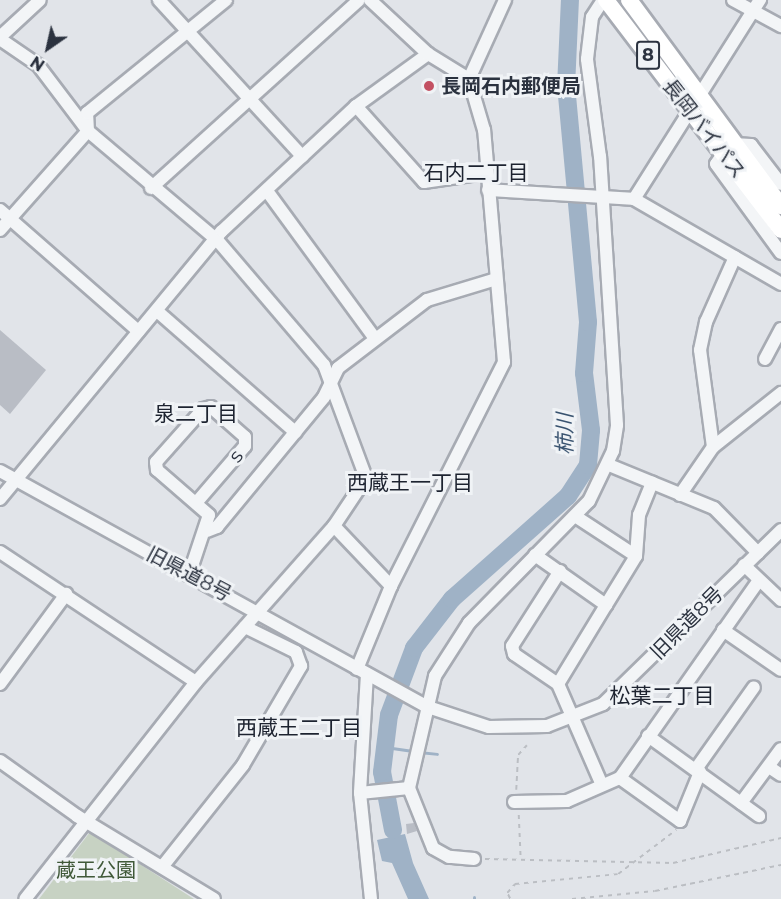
<!DOCTYPE html>
<meta charset="utf-8">
<style>
body{margin:0}
#map{position:relative;width:781px;height:899px;overflow:hidden;background:#e1e4e9;font-family:Montserrat,"Noto Sans JP",sans-serif}
div>[style]{position:absolute}
[style*='--x']{left:calc(var(--x)*1px);top:calc(var(--y)*1px);width:calc(var(--w)*1px);rotate:calc(var(--a)*1deg)}
.green>*{inset:0;background:#c7d2c3}
.water>*{inset:0;background:#9fb2c6}
.stream>*{height:3px;margin:-1.5px;padding:0 1.5px;transform-origin:1.5px;border-radius:1.5px;background:#9fb2c6}
.river>*{height:18px;margin:-9px;padding:0 9px;transform-origin:9px;border-radius:9px;background:#9fb2c6}
.building>*{inset:0;background:#b9bdc5}
.path>*{height:1.5px;margin-top:-0.75px;transform-origin:0;background:repeating-linear-gradient(90deg,#bbbec3 0 4.5px,transparent 0 9px)}
.roads{filter:drop-shadow(2px 0 #a7abb3) drop-shadow(-2px 0 #a7abb3) drop-shadow(0 2px #a7abb3) drop-shadow(0 -2px #a7abb3)}
.minor>*{height:12px;margin:-6px;padding:0 6px;transform-origin:6px;border-radius:6px;background:#f3f5f7}
.highway>*{height:16px;margin:-8px;padding:0 8px;transform-origin:8px;border-radius:8px;background:#fff}
.dots>*{width:16px;height:16px;translate:-50% -50%;box-sizing:border-box;border:3px solid #f0f3f6;border-radius:50%}
span{translate:-50% -50%;white-space:nowrap;text-align:center;line-height:1.15;-webkit-text-stroke:6px #f0f3f6;paint-order:stroke}
.shield-label span{padding:2px 4px;background:#f0f3f6;border:2px solid;border-radius:4px;-webkit-text-stroke-width:0}
.shield-label{font-size:18px;color:#2b323f;font-weight:700}
.poi-label{font-size:20px;color:#2b323f;font-weight:700}
.left{translate:0 -50%;text-align:left}
.street-label{font-size:20px;color:#2b323f}
.park-label{font-size:20px;color:#405939}
.neighbourhood-label{font-size:21px;color:#1d2330}
.water-label{font-size:21px;color:#38526f;font-style:italic}
.north{position:absolute;left:18px;top:18px;width:60px;height:60px;-webkit-text-stroke:4px #f0f3f6;paint-order:stroke;rotate:214deg;font-size:16px;font-weight:700;line-height:24px;text-align:center;color:#2b323f}
.north::after{content:'';display:block;margin:auto;width:21px;height:27px;background:#2b323f;clip-path:polygon(50% 0,100% 100%,50% 72%,0 100%)}
</style>
<div id="map">
<div class="green">
<i style="clip-path:polygon(90px 832px,194px 899px,39px 899px)"></i>
</div>
<div class="water">
<i style="clip-path:polygon(405px 834px,413px 863px,429px 899px,408px 899px,392px 863px,382px 861px,377px 840px)"></i>
</div>
<div class="stream">
<i style="--x:385;--y:747;--w:28;--a:8"></i>
<i style="--x:419;--y:752;--w:18;--a:6"></i>
<i style="--x:474;--y:899;--w:2;--a:-90"></i>
</div>
<div class="river">
<i style="--x:393;--y:830;--w:59;--a:-100.7"></i>
<i style="--x:382;--y:772;--w:57;--a:-83"></i>
<i style="--x:389;--y:715;--w:72;--a:-69.5"></i>
<i style="--x:414;--y:648;--w:62;--a:-52.2"></i>
<i style="--x:452;--y:599;--w:155;--a:-41.6"></i>
<i style="--x:568;--y:496;--w:37;--a:-57"></i>
<i style="--x:588;--y:465;--w:35;--a:-85"></i>
<i style="--x:591;--y:430;--w:57;--a:-97"></i>
<i style="--x:584;--y:373;--w:51;--a:-85.5"></i>
<i style="--x:588;--y:322;--w:236;--a:-95.3"></i>
<i style="--x:566;--y:87;--w:87;--a:-87.4"></i>
</div>
<div class="building">
<i style="clip-path:polygon(0 330px,46px 370px,10px 414px,0 405px)"></i>
<i style="clip-path:polygon(414px 823px,417px 831px,407px 834px,406px 824px)"></i>
</div>
<div class="path">
<i style="--x:516;--y:790;--w:35;--a:-87"></i>
<i style="--x:518;--y:755;--w:13;--a:-48"></i>
<i style="--x:519;--y:815;--w:45;--a:87.5"></i>
<i style="--x:485;--y:859;--w:188;--a:1.2"></i>
<i style="--x:673;--y:863;--w:111;--a:-13"></i>
<i style="--x:510;--y:899;--w:7;--a:-117"></i>
<i style="--x:507;--y:893;--w:12;--a:-48"></i>
<i style="--x:515;--y:884;--w:103;--a:-5.5"></i>
<i style="--x:618;--y:874;--w:73;--a:-37.2"></i>
<i style="--x:572;--y:899;--w:83;--a:-5.5"></i>
<i style="--x:655;--y:891;--w:129;--a:-11.7"></i>
</div>
<div class="roads">
<div class="minor">
<i style="--x:159;--y:0;--w:212;--a:47.5"></i>
<i style="--x:733;--y:0;--w:55;--a:28.4"></i>
<i style="--x:0;--y:37;--w:54;--a:-42.8"></i>
<i style="--x:0;--y:39;--w:46;--a:34.4"></i>
<i style="--x:38;--y:65;--w:83;--a:52.9"></i>
<i style="--x:88;--y:131;--w:170;--a:40.2"></i>
<i style="--x:218;--y:241;--w:163;--a:49.5"></i>
<i style="--x:324;--y:365;--w:121;--a:69.6"></i>
<i style="--x:366;--y:478;--w:58;--a:123.7"></i>
<i style="--x:334;--y:526;--w:208;--a:131.5"></i>
<i style="--x:196;--y:682;--w:276;--a:128.2"></i>
<i style="--x:469;--y:79;--w:87;--a:-65.5"></i>
<i style="--x:356;--y:106;--w:102;--a:48.2"></i>
<i style="--x:424;--y:182;--w:63;--a:-8.3"></i>
<i style="--x:734;--y:144;--w:17;--a:3"></i>
<i style="--x:751;--y:145;--w:49;--a:52.4"></i>
<i style="--x:723;--y:154;--w:12;--a:125"></i>
<i style="--x:716;--y:164;--w:110;--a:53.9"></i>
<i style="--x:151;--y:188;--w:280;--a:-42.1"></i>
<i style="--x:488;--y:190;--w:146;--a:3.5"></i>
<i style="--x:634;--y:199;--w:170;--a:30"></i>
<i style="--x:267;--y:191;--w:181;--a:53.8"></i>
<i style="--x:634;--y:199;--w:236;--a:-57.7"></i>
<i style="--x:0;--y:210;--w:184;--a:41.2"></i>
<i style="--x:0;--y:230;--w:132;--a:-48.4"></i>
<i style="--x:88;--y:131;--w:18;--a:-93"></i>
<i style="--x:87;--y:113;--w:179;--a:-39.1"></i>
<i style="--x:157;--y:311;--w:184;--a:41.2"></i>
<i style="--x:765;--y:359;--w:34;--a:-62"></i>
<i style="--x:713;--y:447;--w:87;--a:-38.5"></i>
<i style="--x:609;--y:465;--w:113;--a:22.3"></i>
<i style="--x:714;--y:508;--w:63;--a:45.6"></i>
<i style="--x:0;--y:471;--w:486;--a:28.9"></i>
<i style="--x:425;--y:706;--w:67;--a:18.2"></i>
<i style="--x:489;--y:727;--w:58;--a:-1"></i>
<i style="--x:547;--y:726;--w:60;--a:-21.4"></i>
<i style="--x:603;--y:704;--w:249;--a:-44.3"></i>
<i style="--x:680;--y:495;--w:58;--a:-55.5"></i>
<i style="--x:713;--y:447;--w:98;--a:-97.6"></i>
<i style="--x:700;--y:350;--w:29;--a:-78"></i>
<i style="--x:706;--y:322;--w:71;--a:-66"></i>
<i style="--x:0;--y:499;--w:348;--a:-50.4"></i>
<i style="--x:222;--y:231;--w:183;--a:-43"></i>
<i style="--x:356;--y:106;--w:89;--a:-35.8"></i>
<i style="--x:575;--y:516;--w:73;--a:33.3"></i>
<i style="--x:334;--y:526;--w:83;--a:46.5"></i>
<i style="--x:207;--y:531;--w:11;--a:-22"></i>
<i style="--x:217;--y:527;--w:168;--a:-50.5"></i>
<i style="--x:324;--y:397;--w:32;--a:-64"></i>
<i style="--x:338;--y:368;--w:112;--a:-37.4"></i>
<i style="--x:427;--y:300;--w:69;--a:-16.9"></i>
<i style="--x:0;--y:552;--w:235;--a:33.6"></i>
<i style="--x:535;--y:555;--w:87;--a:35.2"></i>
<i style="--x:606;--y:605;--w:92;--a:121.3"></i>
<i style="--x:744;--y:565;--w:51;--a:43.4"></i>
<i style="--x:560;--y:571;--w:89;--a:122.6"></i>
<i style="--x:512;--y:646;--w:8;--a:76"></i>
<i style="--x:514;--y:654;--w:53;--a:34.3"></i>
<i style="--x:558;--y:684;--w:110;--a:66.5"></i>
<i style="--x:189;--y:575;--w:63;--a:-71.6"></i>
<i style="--x:209;--y:515;--w:69;--a:-139.1"></i>
<i style="--x:157;--y:470;--w:8;--a:-97"></i>
<i style="--x:156;--y:462;--w:71;--a:-48.4"></i>
<i style="--x:203;--y:409;--w:8;--a:-14"></i>
<i style="--x:211;--y:407;--w:45;--a:41.4"></i>
<i style="--x:245;--y:437;--w:9;--a:90"></i>
<i style="--x:245;--y:446;--w:75;--a:130.7"></i>
<i style="--x:606;--y:605;--w:57;--a:-58.5"></i>
<i style="--x:636;--y:556;--w:41;--a:-85.8"></i>
<i style="--x:639;--y:515;--w:35;--a:-68"></i>
<i style="--x:723;--y:630;--w:70;--a:34.6"></i>
<i style="--x:357;--y:669;--w:90;--a:-67.7"></i>
<i style="--x:391;--y:586;--w:251;--a:-63.2"></i>
<i style="--x:504;--y:362;--w:233;--a:-94.9"></i>
<i style="--x:484;--y:130;--w:53;--a:-106.4"></i>
<i style="--x:469;--y:79;--w:48;--a:-148.6"></i>
<i style="--x:428;--y:54;--w:79;--a:-137"></i>
<i style="--x:367;--y:674;--w:119;--a:93.4"></i>
<i style="--x:360;--y:793;--w:107;--a:84.1"></i>
<i style="--x:0;--y:684;--w:112;--a:-53.7"></i>
<i style="--x:648;--y:736;--w:137;--a:35.8"></i>
<i style="--x:0;--y:761;--w:95;--a:35.5"></i>
<i style="--x:77;--y:816;--w:160;--a:31.2"></i>
<i style="--x:769;--y:767;--w:14;--a:34"></i>
<i style="--x:696;--y:769;--w:100;--a:-54.7"></i>
<i style="--x:620;--y:778;--w:74;--a:35.6"></i>
<i style="--x:680;--y:821;--w:53;--a:-67.8"></i>
<i style="--x:360;--y:793;--w:49;--a:-5.8"></i>
<i style="--x:514;--y:802;--w:53;--a:-1.1"></i>
<i style="--x:567;--y:801;--w:58;--a:-23.5"></i>
<i style="--x:620;--y:778;--w:238;--a:-54.9"></i>
<i style="--x:741;--y:803;--w:67;--a:-53.5"></i>
<i style="--x:474;--y:859;--w:25;--a:-175"></i>
<i style="--x:449;--y:857;--w:18;--a:-151"></i>
<i style="--x:433;--y:848;--w:65;--a:-111.8"></i>
<i style="--x:409;--y:788;--w:115;--a:-76.9"></i>
<i style="--x:435;--y:676;--w:63;--a:-57.3"></i>
<i style="--x:469;--y:623;--w:171;--a:-45.5"></i>
<i style="--x:589;--y:501;--w:55;--a:-64.4"></i>
<i style="--x:613;--y:451;--w:26;--a:-81"></i>
<i style="--x:617;--y:425;--w:269;--a:-93.6"></i>
<i style="--x:600;--y:157;--w:99;--a:-97.6"></i>
<i style="--x:587;--y:59;--w:42;--a:-83.2"></i>
<i style="--x:592;--y:17;--w:20;--a:-57"></i>
<i style="--x:162;--y:867;--w:130;--a:-51.5"></i>
<i style="--x:243;--y:765;--w:115;--a:-59.6"></i>
<i style="--x:301;--y:666;--w:15;--a:-110"></i>
<i style="--x:296;--y:652;--w:57;--a:-153.9"></i>
</div>
<div class="highway">
<i style="--x:606;--y:0;--w:289;--a:52.7"></i>
<i style="--x:629;--y:0;--w:256;--a:53.6"></i>
</div>
</div>
<div class="dots">
<i style="left:429px;top:86px;background:#c35163"></i>
</div>
<div class="shield-label">
<span style="left:648px;top:55px">8</span>
</div>
<div class="poi-label">
<span class="left" style="left:441px;top:86px">長岡石内郵便局</span>
</div>
<div class="street-label">
<span style="left:704px;top:129px;rotate:52deg">長岡バイパス</span>
<span style="left:236px;top:456px;rotate:-51deg">s</span>
<span style="left:189px;top:574px;rotate:28deg">旧県道8号</span>
<span style="left:687px;top:623px;rotate:-45deg">旧県道8号</span>
</div>
<div class="park-label">
<span style="left:96px;top:870px">蔵王公園</span>
</div>
<div class="neighbourhood-label">
<span style="left:476px;top:173px">石内二丁目</span>
<span style="left:196px;top:414px">泉二丁目</span>
<span style="left:410px;top:483px">西蔵王一丁目</span>
<span style="left:662px;top:696px">松葉二丁目</span>
<span style="left:299px;top:728px">西蔵王二丁目</span>
</div>
<div class="water-label">
<span style="left:565px;top:434px;rotate:-90deg">柿川</span>
</div>
<div class="north">N</div>
</div>
